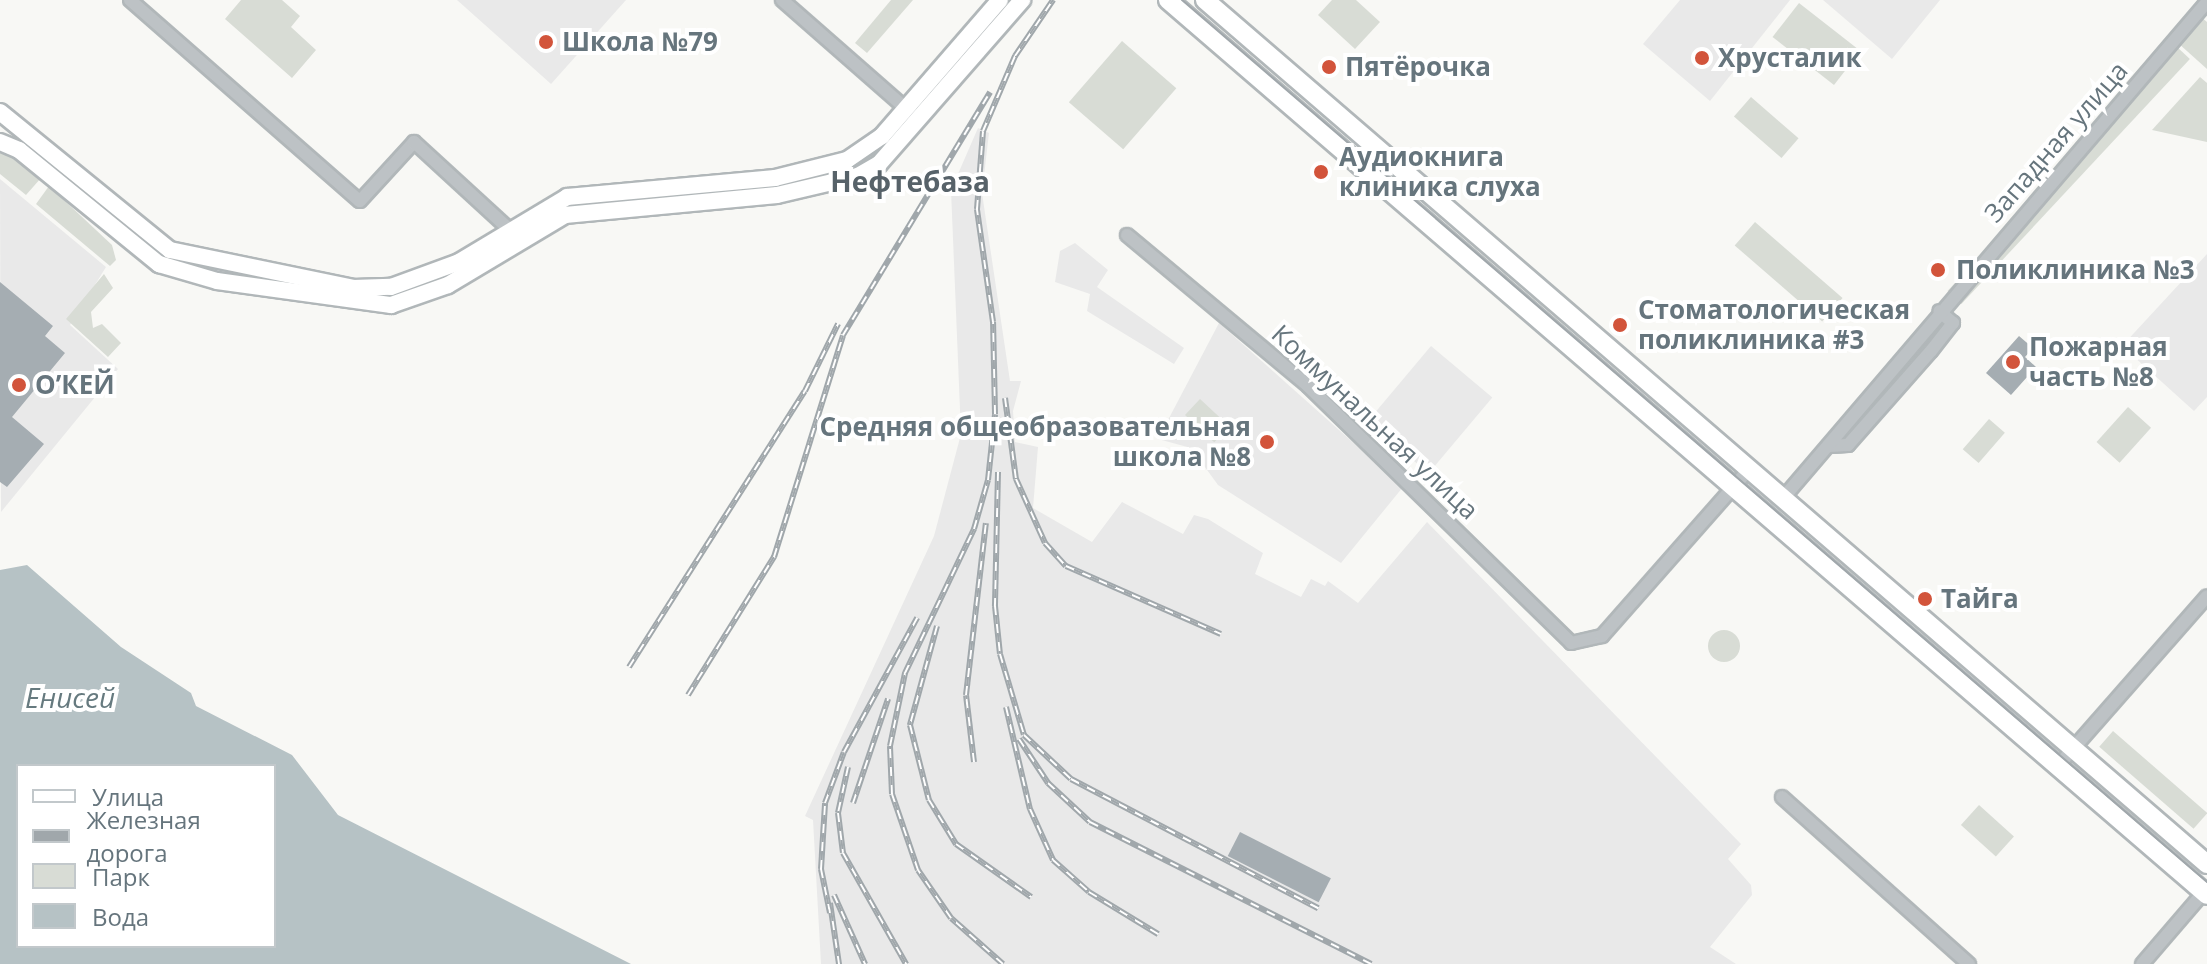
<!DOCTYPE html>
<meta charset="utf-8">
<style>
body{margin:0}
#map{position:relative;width:2207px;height:964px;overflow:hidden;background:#f8f8f5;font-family:"Open Sans",sans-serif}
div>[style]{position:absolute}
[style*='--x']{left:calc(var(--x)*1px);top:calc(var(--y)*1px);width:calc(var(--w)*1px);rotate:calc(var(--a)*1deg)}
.built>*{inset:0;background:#e9e9e9;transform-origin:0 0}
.green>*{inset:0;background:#d8dcd5;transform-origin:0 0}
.round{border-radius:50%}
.water>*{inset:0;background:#b6c2c5}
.building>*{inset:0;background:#a5adb2;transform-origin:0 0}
.roads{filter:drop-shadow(2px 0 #b1b7b9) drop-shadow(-2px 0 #b1b7b9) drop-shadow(0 2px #b1b7b9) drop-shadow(0 -2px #b1b7b9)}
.minor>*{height:12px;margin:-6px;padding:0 6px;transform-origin:6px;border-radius:6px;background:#bdc2c5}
.major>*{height:16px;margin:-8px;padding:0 8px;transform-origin:8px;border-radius:8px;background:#fff}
.highway>*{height:18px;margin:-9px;padding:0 9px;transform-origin:9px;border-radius:9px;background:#fff}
.tram>*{height:2px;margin:-1px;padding:0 1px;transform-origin:1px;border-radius:1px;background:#a0a7ab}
.rail>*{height:6px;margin-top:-3px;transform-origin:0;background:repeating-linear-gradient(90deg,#fff 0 9px,#a0a7ab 0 18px);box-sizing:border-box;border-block:2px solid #a0a7ab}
.dots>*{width:22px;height:22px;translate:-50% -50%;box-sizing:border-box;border:4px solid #fff;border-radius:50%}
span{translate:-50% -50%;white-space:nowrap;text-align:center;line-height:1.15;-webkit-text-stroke:8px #fff;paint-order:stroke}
.poi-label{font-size:26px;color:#66757d;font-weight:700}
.left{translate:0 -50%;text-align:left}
.right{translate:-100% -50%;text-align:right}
.street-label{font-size:26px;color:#66757d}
.neighbourhood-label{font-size:28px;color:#576269;font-weight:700}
.water-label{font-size:28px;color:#667a7f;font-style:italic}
.legend{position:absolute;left:16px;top:764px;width:260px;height:184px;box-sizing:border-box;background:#fff;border:2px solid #c2c8cb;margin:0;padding:10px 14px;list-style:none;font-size:24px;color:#66757d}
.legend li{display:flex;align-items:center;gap:16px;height:40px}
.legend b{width:40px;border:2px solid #c2c8cb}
</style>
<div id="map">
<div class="built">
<i style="clip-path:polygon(457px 0,626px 0,551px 84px)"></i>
<i style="clip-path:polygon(1680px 0,1790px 0,1710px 101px,1643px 44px)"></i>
<i style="clip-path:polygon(1823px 0,1940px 0,1892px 59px)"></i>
<i style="clip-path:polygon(978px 128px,989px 133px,982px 193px,1010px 381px,1021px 381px,1013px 411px,1015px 442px,1038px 447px,1033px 508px,1092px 542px,1122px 502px,1183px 534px,1194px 515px,1208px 519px,1263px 553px,1255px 574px,1301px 597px,1311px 579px,1325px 586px,1328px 581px,1358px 603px,1427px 522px,1741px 844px,1728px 859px,1751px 885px,1752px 895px,1710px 947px,1736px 964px,821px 964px,813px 820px,805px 816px,934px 536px,961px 434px,951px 190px)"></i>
<i style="clip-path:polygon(0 179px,106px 267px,70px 325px,118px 369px,1px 512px)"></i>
<i style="clip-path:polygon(1075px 243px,1108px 270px,1097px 287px,1184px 348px,1174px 364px,1087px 311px,1090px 294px,1055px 282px,1060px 251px)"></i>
<i style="clip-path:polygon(2207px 254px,2207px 397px,2194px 411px,2122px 346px)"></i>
<i style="clip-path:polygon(1219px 323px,1403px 487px,1341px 563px,1218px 485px,1191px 448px,1158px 439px)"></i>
<i style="left:1431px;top:346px;width:80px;height:99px;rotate:40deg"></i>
</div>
<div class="green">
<i style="clip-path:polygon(241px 0,282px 0,300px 16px,291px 27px,316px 50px,292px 78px,225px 19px)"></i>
<i style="clip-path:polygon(891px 0,913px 0,867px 53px,855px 43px)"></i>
<i style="clip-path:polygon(1332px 0,1356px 0,1380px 22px,1355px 49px,1318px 15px)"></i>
<i style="left:1799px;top:3px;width:78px;height:43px;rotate:38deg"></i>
<i style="clip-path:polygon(2201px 17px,2207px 22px,2207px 69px,2178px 43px)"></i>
<i style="left:1122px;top:41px;width:72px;height:81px;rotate:41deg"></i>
<i style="left:2176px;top:46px;width:19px;height:335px;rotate:43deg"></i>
<i style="clip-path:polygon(2200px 77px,2207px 83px,2207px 142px,2152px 130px)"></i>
<i style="left:1751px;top:97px;width:63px;height:26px;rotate:41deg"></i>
<i style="clip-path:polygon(0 150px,41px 178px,26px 195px,0 174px)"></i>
<i style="clip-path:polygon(49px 186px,112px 245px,116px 260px,110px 266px,36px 204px)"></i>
<i style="left:1755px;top:222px;width:116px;height:31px;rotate:41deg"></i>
<i style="clip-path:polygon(104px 274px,113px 288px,91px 312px,93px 328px,102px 324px,121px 343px,108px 357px,66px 319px)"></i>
<i style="left:1200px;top:399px;width:40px;height:22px;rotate:43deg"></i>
<i style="left:2128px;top:407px;width:31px;height:47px;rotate:42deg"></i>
<i style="left:1989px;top:419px;width:21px;height:40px;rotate:41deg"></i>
<i class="round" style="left:1708px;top:630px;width:32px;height:32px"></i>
<i style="left:2113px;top:731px;width:125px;height:21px;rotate:41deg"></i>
<i style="left:1979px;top:805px;width:47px;height:27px;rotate:42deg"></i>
</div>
<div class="water">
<i style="clip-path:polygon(evenodd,27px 565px,121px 647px,191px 693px,196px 706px,292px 755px,338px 815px,631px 964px,0 964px,0 570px,27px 565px,18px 766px,274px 766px,274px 946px,18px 946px,18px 766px)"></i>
</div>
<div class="building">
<i style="clip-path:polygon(0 282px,53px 326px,45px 336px,65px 353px,12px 417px,44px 444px,7px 487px,0 482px)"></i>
<i style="clip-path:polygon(2019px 336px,2033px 348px,2025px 357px,2036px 367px,2011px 395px,1986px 373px)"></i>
<i style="left:1240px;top:832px;width:102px;height:27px;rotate:27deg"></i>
</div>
<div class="roads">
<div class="minor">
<i style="--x:130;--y:0;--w:305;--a:41.2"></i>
<i style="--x:360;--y:201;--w:80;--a:-47.5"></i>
<i style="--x:414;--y:142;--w:132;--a:42.5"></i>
<i style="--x:782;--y:0;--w:173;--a:41.2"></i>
<i style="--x:1127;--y:235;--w:236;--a:39.8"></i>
<i style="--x:1308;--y:386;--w:368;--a:44.3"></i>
<i style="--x:1571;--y:643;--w:32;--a:-13"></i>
<i style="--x:1602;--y:636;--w:224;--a:-48.6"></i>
<i style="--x:1828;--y:446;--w:20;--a:-3"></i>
<i style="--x:1848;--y:445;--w:125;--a:-48.6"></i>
<i style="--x:1931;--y:351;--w:36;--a:-52"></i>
<i style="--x:1953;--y:323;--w:18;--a:-139"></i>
<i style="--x:1784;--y:497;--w:651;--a:-49.48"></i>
<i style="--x:2057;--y:767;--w:227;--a:-48.7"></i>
<i style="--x:1782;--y:797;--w:251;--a:41.8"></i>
<i style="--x:2142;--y:964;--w:95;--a:-49.3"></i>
</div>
<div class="major">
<i style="--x:0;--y:112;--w:219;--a:39.1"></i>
<i style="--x:170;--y:250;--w:187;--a:11.7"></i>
<i style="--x:353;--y:288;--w:38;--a:-2"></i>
<i style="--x:391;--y:287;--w:72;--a:-20.2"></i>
<i style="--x:459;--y:262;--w:126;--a:-31"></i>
<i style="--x:567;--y:197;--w:209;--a:-5.2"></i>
<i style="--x:775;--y:178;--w:74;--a:-14"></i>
<i style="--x:847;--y:160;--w:42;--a:-34.4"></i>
<i style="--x:882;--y:136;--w:180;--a:-49.1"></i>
<i style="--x:0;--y:142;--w:21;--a:23"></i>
<i style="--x:19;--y:150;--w:181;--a:39.2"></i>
<i style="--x:159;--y:264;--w:60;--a:16.3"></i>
<i style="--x:217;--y:281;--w:176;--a:7.9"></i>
<i style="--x:391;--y:305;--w:60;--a:-19.3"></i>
<i style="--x:448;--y:285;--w:136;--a:-30.9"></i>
<i style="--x:565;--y:215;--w:213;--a:-5.4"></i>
<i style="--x:777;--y:195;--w:83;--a:-13.2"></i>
<i style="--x:858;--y:176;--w:24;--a:-30"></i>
<i style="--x:879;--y:164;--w:218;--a:-48.9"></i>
</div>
<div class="highway">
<i style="--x:1168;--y:0;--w:1371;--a:40.74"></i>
<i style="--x:1205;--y:0;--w:1323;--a:40.77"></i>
</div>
</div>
<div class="tram">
<i style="--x:1182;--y:0;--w:1352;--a:40.71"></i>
</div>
<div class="rail">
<i style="--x:1005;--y:398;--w:82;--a:82.3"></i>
<i style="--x:1016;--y:479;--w:70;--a:65.6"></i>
<i style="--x:1045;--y:543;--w:31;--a:48"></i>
<i style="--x:1066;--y:566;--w:169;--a:23.7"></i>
<i style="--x:998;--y:472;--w:134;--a:91.3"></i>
<i style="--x:995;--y:606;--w:48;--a:84.1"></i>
<i style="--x:1000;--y:654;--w:84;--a:73.5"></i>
<i style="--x:1024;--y:735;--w:64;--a:43.1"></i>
<i style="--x:1071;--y:779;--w:279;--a:27.6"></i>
<i style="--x:937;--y:626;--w:103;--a:105.3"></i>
<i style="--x:910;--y:725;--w:77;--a:75.8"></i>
<i style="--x:929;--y:800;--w:52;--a:58.5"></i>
<i style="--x:956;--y:844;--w:92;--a:35.2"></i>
<i style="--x:629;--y:667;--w:327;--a:-57.5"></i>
<i style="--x:805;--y:391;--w:75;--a:-63.8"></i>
<i style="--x:688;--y:695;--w:163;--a:-58.1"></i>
<i style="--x:774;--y:557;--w:232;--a:-72.7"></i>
<i style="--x:843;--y:335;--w:284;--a:-58.8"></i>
<i style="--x:1006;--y:707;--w:105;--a:76.8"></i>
<i style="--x:1030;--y:809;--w:56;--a:65.7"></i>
<i style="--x:1053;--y:860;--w:48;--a:41.6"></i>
<i style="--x:1089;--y:892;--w:81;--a:31.3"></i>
<i style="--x:1019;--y:739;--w:53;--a:56.6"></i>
<i style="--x:1048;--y:783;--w:57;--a:42.9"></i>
<i style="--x:1090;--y:822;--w:315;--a:26.8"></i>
<i style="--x:974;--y:762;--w:67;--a:-96.8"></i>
<i style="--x:966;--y:695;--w:173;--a:-83.4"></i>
<i style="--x:848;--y:767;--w:47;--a:102.3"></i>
<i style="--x:838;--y:813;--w:40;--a:82.9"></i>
<i style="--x:843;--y:853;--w:128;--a:60.4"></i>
<i style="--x:853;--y:803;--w:110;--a:-71.4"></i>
<i style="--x:834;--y:895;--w:76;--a:65.8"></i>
<i style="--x:830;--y:903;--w:62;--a:81.6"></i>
<i style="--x:830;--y:913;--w:45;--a:-101.6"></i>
<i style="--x:821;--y:869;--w:66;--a:-86.5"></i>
<i style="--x:825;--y:803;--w:54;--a:-69.6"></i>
<i style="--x:844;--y:752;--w:153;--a:-61.4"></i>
<i style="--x:1003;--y:964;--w:69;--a:-138.5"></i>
<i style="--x:951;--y:918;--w:58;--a:-124.5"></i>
<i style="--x:918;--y:870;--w:80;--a:-108.9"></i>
<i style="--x:892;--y:794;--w:48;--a:-92.4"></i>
<i style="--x:890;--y:746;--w:75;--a:-78.4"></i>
<i style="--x:905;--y:673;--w:160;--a:-64.4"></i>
<i style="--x:974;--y:529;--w:51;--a:-74.1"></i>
<i style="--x:988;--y:480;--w:66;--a:-83.9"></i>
<i style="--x:995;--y:414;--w:92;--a:-91.2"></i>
<i style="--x:993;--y:322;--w:114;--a:-98.1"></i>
<i style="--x:977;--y:209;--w:78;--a:-85.6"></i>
<i style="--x:983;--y:131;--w:82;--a:-66.9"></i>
<i style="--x:1015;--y:56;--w:68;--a:-55.8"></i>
</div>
<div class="dots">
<i style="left:546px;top:42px;background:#d2543b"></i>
<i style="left:1702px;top:58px;background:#d2543b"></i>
<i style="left:1329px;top:67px;background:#d2543b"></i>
<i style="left:1321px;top:172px;background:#d2543b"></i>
<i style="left:1938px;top:270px;background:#d2543b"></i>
<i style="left:1620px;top:325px;background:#d2543b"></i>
<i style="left:2013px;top:362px;background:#d2543b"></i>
<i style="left:19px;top:385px;background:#d2543b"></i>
<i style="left:1267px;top:442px;background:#d2543b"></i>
<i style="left:1925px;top:599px;background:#d2543b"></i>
</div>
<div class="poi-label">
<span class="left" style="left:562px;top:42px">Школа №79</span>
<span class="left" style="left:1718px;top:58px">Хрусталик</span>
<span class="left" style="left:1345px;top:67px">Пятёрочка</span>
<span class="left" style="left:1339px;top:172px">Аудиокнига<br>клиника слуха</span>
<span class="left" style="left:1956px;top:270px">Поликлиника №3</span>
<span class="left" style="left:1638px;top:325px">Стоматологическая<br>поликлиника #3</span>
<span class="left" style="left:2029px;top:362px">Пожарная<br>часть №8</span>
<span class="left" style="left:35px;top:385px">О’КЕЙ</span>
<span class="right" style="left:1251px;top:442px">Средняя общеобразовательная<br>школа №8</span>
<span class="left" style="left:1941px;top:599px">Тайга</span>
</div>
<div class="street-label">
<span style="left:2056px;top:142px;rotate:-49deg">Западная улица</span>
<span style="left:1375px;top:422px;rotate:43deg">Коммунальная улица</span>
</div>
<div class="neighbourhood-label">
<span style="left:910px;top:181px">Нефтебаза</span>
</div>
<div class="water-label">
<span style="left:70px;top:697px">Енисей</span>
</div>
<ul class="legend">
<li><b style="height:10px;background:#fff"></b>Улица</li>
<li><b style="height:10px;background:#a0a7ab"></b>Железная дорога</li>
<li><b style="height:22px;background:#d8dcd5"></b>Парк</li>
<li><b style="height:22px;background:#b6c2c5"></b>Вода</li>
</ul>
</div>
